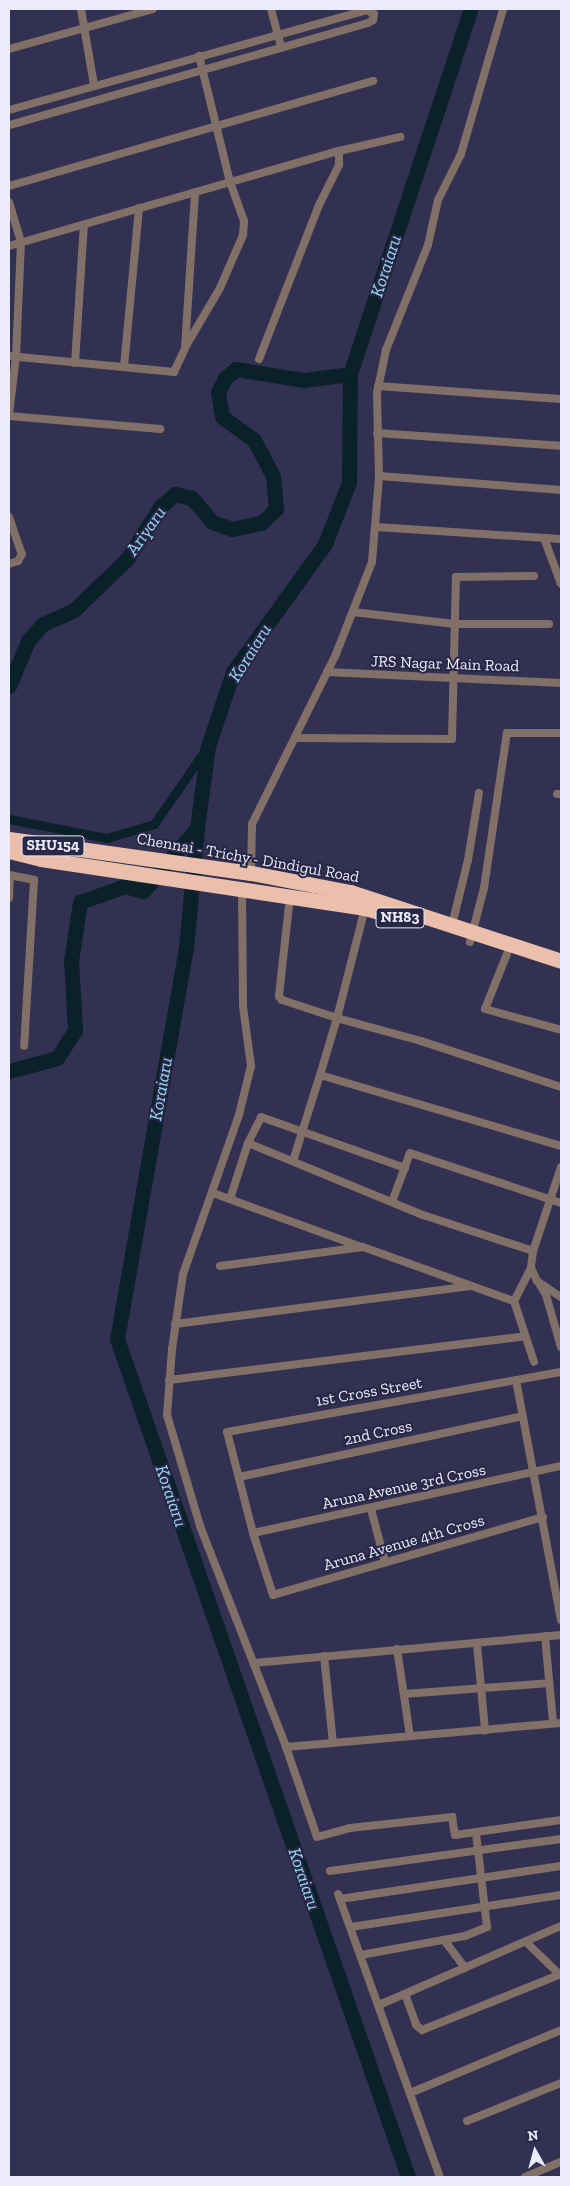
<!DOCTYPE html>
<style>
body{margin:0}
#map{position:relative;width:570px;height:2186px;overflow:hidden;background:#333151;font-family:"Zilla Slab",serif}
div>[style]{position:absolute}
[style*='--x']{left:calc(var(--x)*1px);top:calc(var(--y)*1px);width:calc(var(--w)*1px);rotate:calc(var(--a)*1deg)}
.canal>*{height:9px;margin:-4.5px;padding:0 4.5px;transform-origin:4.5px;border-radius:4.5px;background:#0a212a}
.river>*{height:15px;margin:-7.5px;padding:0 7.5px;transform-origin:7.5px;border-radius:7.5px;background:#0a212a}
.street>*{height:8px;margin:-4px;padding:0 4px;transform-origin:4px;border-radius:4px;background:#817068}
.highway>*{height:15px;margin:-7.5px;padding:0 7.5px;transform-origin:7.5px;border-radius:7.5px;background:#eabfab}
span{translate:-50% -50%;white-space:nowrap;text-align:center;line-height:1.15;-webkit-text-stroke:4px #292746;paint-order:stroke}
.shield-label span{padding:1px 4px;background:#292746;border:1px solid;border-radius:4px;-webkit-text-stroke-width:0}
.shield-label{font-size:15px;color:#ebebfc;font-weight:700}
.street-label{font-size:16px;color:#ebebfc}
.water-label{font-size:18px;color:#97daf5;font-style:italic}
.frame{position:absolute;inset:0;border:10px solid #ebebfc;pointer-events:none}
.north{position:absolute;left:510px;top:2126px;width:50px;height:50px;-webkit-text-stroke:4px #292746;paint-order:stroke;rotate:353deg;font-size:14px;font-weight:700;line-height:20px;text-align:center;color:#ebebfc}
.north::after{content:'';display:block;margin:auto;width:18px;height:22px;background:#ebebfc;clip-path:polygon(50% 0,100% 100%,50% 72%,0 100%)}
</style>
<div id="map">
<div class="canal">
<i style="--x:9;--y:819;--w:100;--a:11"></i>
<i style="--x:107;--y:838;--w:49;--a:-16.6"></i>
<i style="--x:154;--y:824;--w:95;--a:-55.3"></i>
</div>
<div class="river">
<i style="--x:9;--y:686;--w:49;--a:-67.1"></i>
<i style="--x:28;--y:641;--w:23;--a:-49"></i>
<i style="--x:43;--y:624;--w:34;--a:-24"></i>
<i style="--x:74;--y:610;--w:74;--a:-43.9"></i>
<i style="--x:127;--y:559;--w:62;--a:-57.6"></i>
<i style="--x:160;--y:507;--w:20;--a:-41"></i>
<i style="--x:175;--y:494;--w:17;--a:13"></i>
<i style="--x:192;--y:498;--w:31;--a:50"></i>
<i style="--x:212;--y:522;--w:21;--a:19"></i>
<i style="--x:232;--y:529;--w:30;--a:-12"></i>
<i style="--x:261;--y:523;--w:21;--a:-43"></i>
<i style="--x:276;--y:509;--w:33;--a:-95"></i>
<i style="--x:273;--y:476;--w:41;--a:-117.8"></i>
<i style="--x:254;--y:440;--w:39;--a:-144"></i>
<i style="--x:222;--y:417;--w:25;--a:-99"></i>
<i style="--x:218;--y:392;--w:16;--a:-63"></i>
<i style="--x:225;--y:378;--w:14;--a:-39"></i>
<i style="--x:236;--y:369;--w:69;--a:9.2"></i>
<i style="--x:304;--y:380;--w:46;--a:-7.4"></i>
<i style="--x:9;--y:1071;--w:50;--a:-15.2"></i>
<i style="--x:57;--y:1058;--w:33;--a:-57"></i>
<i style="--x:75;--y:1030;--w:69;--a:-93.3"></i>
<i style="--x:71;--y:961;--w:60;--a:-81.3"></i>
<i style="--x:80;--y:902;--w:48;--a:-19.6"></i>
<i style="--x:125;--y:886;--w:19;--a:16"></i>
<i style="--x:143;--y:891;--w:83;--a:-49.4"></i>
<i style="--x:408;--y:2177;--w:887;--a:-109.15"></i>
<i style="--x:117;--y:1339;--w:396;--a:-80"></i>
<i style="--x:186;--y:949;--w:121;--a:-84.8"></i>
<i style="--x:197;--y:828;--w:83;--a:-82.4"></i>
<i style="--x:208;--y:746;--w:78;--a:-71.3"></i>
<i style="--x:233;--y:672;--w:158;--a:-54.3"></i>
<i style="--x:325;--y:544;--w:66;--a:-68.8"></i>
<i style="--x:349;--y:482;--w:108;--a:-89.5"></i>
<i style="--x:350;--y:374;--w:385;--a:-71.7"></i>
</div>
<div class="street">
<i style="--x:81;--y:9;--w:77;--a:80.3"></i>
<i style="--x:271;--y:9;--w:39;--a:75"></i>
<i style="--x:9;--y:49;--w:149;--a:-15.5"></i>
<i style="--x:9;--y:110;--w:364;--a:-15.6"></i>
<i style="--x:360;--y:12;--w:7;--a:-16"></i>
<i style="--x:367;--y:10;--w:8;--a:30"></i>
<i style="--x:374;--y:14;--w:6;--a:99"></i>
<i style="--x:373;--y:20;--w:6;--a:149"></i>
<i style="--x:368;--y:23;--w:373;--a:164.1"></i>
<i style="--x:9;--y:186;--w:379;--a:-16.1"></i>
<i style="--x:9;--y:202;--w:42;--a:73.3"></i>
<i style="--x:21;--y:242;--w:115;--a:92.5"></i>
<i style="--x:16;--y:357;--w:57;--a:97"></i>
<i style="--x:9;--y:246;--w:343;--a:-16.1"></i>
<i style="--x:339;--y:151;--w:63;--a:-12.9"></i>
<i style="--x:186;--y:346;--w:67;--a:-59.6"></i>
<i style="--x:220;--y:288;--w:58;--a:-66.5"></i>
<i style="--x:243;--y:235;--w:14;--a:-86"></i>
<i style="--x:244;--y:221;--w:41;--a:-109.7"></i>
<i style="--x:230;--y:182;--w:130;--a:-103.8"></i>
<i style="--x:9;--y:356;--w:166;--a:5.5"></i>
<i style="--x:174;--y:372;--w:26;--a:-65"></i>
<i style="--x:185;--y:348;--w:156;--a:-86.3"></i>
<i style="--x:259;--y:359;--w:165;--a:-68.7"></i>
<i style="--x:319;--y:205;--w:45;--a:-63.4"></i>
<i style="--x:339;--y:165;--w:14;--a:-90"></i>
<i style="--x:75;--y:363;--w:138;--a:-86.3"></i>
<i style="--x:124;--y:367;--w:160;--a:-84.6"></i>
<i style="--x:378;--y:386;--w:183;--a:4.1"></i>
<i style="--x:9;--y:416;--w:152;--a:4.9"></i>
<i style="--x:377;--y:433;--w:184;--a:4"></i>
<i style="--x:379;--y:476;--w:183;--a:4.4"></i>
<i style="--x:9;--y:517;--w:39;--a:71"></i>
<i style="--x:22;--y:554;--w:8;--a:120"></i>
<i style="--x:18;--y:561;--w:9;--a:162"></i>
<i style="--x:376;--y:527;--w:185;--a:3.7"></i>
<i style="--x:544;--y:538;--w:49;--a:69.7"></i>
<i style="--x:353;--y:612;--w:102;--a:6.8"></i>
<i style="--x:454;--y:624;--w:95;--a:0"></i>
<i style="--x:327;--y:672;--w:234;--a:2.7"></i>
<i style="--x:295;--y:738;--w:157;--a:0.4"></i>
<i style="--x:452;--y:739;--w:162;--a:-88.6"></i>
<i style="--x:456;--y:577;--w:78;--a:-0.7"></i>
<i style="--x:557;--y:794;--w:4;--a:0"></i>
<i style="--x:251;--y:873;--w:49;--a:-88.8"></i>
<i style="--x:252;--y:824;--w:190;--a:-63.7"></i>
<i style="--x:336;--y:654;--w:99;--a:-68.6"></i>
<i style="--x:372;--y:562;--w:86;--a:-85.3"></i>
<i style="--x:379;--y:476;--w:83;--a:-91.4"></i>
<i style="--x:377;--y:393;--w:44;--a:-78.2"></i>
<i style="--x:386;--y:350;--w:113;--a:-68.2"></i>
<i style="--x:428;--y:245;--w:46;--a:-77.5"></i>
<i style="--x:438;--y:200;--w:51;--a:-63.4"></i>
<i style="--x:461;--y:154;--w:151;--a:-73.8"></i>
<i style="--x:9;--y:875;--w:25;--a:11"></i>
<i style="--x:34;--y:880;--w:166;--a:93.4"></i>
<i style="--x:242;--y:889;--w:117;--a:89.5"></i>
<i style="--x:243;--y:1006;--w:61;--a:82.4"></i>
<i style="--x:251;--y:1066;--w:50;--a:103.8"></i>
<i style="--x:239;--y:1115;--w:169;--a:109.4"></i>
<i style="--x:183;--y:1274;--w:76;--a:98.3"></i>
<i style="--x:172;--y:1349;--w:66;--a:94.3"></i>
<i style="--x:167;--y:1415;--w:116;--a:73.4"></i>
<i style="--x:200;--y:1526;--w:237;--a:68.7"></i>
<i style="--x:286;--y:1747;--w:95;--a:71"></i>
<i style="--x:317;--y:1837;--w:34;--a:-15"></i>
<i style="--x:350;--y:1828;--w:103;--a:-6.2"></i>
<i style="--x:452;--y:1817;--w:18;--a:81"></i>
<i style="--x:455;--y:1835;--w:107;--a:-8.1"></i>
<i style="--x:290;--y:896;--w:101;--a:96.3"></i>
<i style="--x:279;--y:996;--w:5;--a:53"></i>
<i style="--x:282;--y:1000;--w:58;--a:18.1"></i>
<i style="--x:337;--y:1018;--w:114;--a:-75.7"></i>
<i style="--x:9;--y:898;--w:23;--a:-88"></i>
<i style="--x:452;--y:925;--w:67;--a:-76.2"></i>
<i style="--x:468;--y:860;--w:68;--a:-80.7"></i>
<i style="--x:470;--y:942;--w:56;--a:-75.5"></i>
<i style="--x:484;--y:888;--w:157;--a:-81.6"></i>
<i style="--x:507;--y:733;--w:54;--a:0"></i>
<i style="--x:507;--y:954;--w:59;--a:111.8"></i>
<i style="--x:485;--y:1009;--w:79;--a:15.4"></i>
<i style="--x:561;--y:1087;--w:147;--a:-161.8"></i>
<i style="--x:421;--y:1041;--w:87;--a:-164.7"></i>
<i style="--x:337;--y:1018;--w:59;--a:106.6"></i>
<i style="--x:320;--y:1075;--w:251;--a:16.4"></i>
<i style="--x:248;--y:1143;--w:189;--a:22.4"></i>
<i style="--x:423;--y:1215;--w:116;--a:18.1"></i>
<i style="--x:293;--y:1161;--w:90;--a:-72.6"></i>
<i style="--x:561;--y:1167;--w:89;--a:108.4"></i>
<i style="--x:533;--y:1251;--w:17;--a:97"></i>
<i style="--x:531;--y:1268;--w:14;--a:65"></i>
<i style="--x:537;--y:1281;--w:29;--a:34"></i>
<i style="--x:213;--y:1193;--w:158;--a:20"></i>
<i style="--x:230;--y:1199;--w:59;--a:-72.2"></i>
<i style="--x:248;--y:1143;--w:29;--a:-63"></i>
<i style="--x:261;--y:1117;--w:153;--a:19.5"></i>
<i style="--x:392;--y:1202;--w:52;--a:-69.8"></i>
<i style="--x:410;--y:1153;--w:159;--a:18.3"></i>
<i style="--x:220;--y:1266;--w:144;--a:-7.6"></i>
<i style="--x:363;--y:1247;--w:160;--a:19.7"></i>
<i style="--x:531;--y:1268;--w:37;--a:117"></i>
<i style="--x:514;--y:1301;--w:64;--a:71.8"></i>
<i style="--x:540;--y:1285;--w:12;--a:59"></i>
<i style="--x:546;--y:1295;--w:54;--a:73.9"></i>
<i style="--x:175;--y:1324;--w:298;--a:-7.3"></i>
<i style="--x:169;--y:1380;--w:359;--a:-7"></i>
<i style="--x:516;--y:1380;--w:244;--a:79.4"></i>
<i style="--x:239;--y:1477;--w:290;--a:-12.1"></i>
<i style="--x:371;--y:1509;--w:55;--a:75.2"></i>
<i style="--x:543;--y:1517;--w:281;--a:163.9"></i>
<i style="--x:273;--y:1595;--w:65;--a:-107.9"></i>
<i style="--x:253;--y:1533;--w:104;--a:-104.4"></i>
<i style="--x:227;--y:1432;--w:339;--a:-10.2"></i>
<i style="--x:253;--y:1533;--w:315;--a:-12.3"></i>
<i style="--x:545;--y:1636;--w:87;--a:84.7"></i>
<i style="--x:477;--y:1644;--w:87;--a:84.7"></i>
<i style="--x:397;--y:1649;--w:88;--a:81.5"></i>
<i style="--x:324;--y:1656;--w:87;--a:84.1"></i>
<i style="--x:254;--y:1663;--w:308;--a:-5.2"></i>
<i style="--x:404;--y:1694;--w:145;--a:-4.3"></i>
<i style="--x:286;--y:1747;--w:276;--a:-5"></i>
<i style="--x:330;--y:1871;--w:233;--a:-7.9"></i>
<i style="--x:338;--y:1894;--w:301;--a:70.2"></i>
<i style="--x:340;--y:1899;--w:223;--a:-8.5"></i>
<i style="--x:351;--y:1927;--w:212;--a:-8.7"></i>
<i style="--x:444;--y:1940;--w:35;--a:53"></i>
<i style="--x:526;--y:1942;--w:47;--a:44.1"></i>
<i style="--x:361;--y:1955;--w:106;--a:-10.4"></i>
<i style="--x:465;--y:1936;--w:24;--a:-22"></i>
<i style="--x:487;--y:1927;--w:95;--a:-96.7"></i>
<i style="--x:405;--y:1994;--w:33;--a:70"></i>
<i style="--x:416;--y:2025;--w:8;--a:40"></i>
<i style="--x:422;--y:2030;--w:150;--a:-21.9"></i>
<i style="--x:379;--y:2005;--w:198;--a:-23.5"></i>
<i style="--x:410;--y:2093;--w:164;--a:-22.6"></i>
<i style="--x:467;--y:2121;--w:101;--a:-22"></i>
<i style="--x:525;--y:2177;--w:39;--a:-23"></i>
</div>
<div class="highway">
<i style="--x:9;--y:839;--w:244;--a:8"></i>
<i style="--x:251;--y:873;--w:101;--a:10.9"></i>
<i style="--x:350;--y:892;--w:222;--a:18.1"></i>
<i style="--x:9;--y:851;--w:33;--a:14"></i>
<i style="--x:41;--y:859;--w:328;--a:8.6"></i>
<i style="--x:365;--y:908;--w:37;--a:16"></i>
</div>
<div class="shield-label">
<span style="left:53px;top:846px">SHU154</span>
<span style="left:400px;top:918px">NH83</span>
</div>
<div class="street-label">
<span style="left:445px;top:664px;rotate:2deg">JRS Nagar Main Road</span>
<span style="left:248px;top:858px;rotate:10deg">Chennai - Trichy - Dindigul Road</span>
<span style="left:369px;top:1392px;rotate:-10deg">1st Cross Street</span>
<span style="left:378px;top:1433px;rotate:-12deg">2nd Cross</span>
<span style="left:404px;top:1487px;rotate:-12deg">Aruna Avenue 3rd Cross</span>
<span style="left:404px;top:1543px;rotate:-16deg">Aruna Avenue 4th Cross</span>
</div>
<div class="water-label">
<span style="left:386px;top:266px;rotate:-72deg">Koraiaru</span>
<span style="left:146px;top:531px;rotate:-55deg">Ariyaru</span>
<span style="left:250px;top:653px;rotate:-58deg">Koraiaru</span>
<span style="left:161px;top:1089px;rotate:-80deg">Koraiaru</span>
<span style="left:171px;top:1496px;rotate:71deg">Koraiaru</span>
<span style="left:304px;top:1879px;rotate:71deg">Koraiaru</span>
</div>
<div class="frame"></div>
<div class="north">N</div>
</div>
